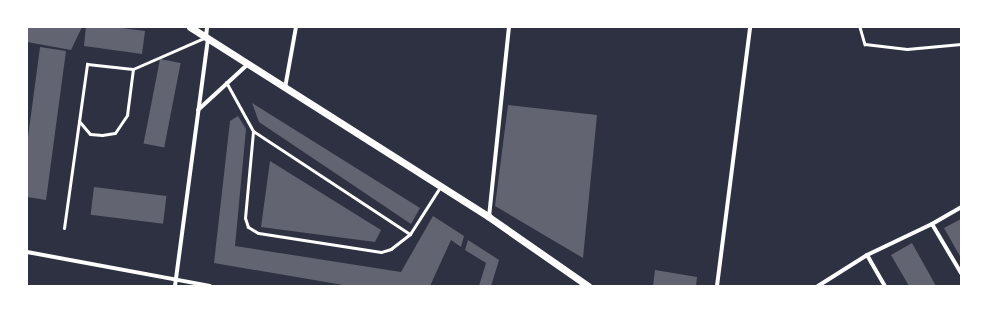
<!DOCTYPE html>
<style>
body{margin:0}
#map{position:relative;width:988px;height:313px;overflow:hidden;background:#2d3142;font-family:"Asap Condensed",sans-serif}
div>[style]{position:absolute}
[style*='--x']{left:calc(var(--x)*1px);top:calc(var(--y)*1px);width:calc(var(--w)*1px);rotate:calc(var(--a)*1deg)}
.building>*{inset:0;background:#626471;transform-origin:0 0}
.path>*{height:2.5px;margin:-1.25px;padding:0 1.25px;transform-origin:1.25px;border-radius:1.25px;background:#fff}
.service>*{height:3px;margin:-1.5px;padding:0 1.5px;transform-origin:1.5px;border-radius:1.5px;background:#fff}
.minor>*{height:4px;margin:-2px;padding:0 2px;transform-origin:2px;border-radius:2px;background:#fff}
.tertiary>*{height:7px;margin:-3.5px;padding:0 3.5px;transform-origin:3.5px;border-radius:3.5px;background:#fff}
span{translate:-50% -50%;white-space:nowrap;text-align:center;line-height:1.15;-webkit-text-stroke:3px #fff;paint-order:stroke}
.frame{position:absolute;inset:0;border:28px solid #fff;pointer-events:none}
</style>
<div id="map">
<div class="building">
<i style="clip-path:polygon(27px 27px,82px 27px,71px 50px,27px 42px)"></i>
<i style="clip-path:polygon(86px 27px,114px 27px,145px 31px,142px 54px,84px 46px)"></i>
<i style="clip-path:polygon(40px 47px,66px 51px,46px 200px,27px 197px,27px 145px)"></i>
<i style="left:160px;top:59px;width:21px;height:86px;rotate:11deg"></i>
<i style="clip-path:polygon(252px 103px,420px 208px,411px 224px,259px 122px)"></i>
<i style="clip-path:polygon(508px 105px,597px 115px,583px 258px,495px 206px)"></i>
<i style="clip-path:polygon(238px 116px,246px 129px,235px 246px,401px 272px,433px 216px,464px 236px,461px 247px,451px 240px,430px 286px,349px 286px,214px 263px,230px 121px)"></i>
<i style="clip-path:polygon(270px 161px,381px 230px,375px 242px,261px 227px)"></i>
<i style="left:94px;top:187px;width:73px;height:28px;rotate:7deg"></i>
<i style="clip-path:polygon(961px 219px,961px 258px,944px 228px)"></i>
<i style="clip-path:polygon(468px 240px,499px 260px,491px 286px,479px 286px,486px 263px,465px 250px)"></i>
<i style="clip-path:polygon(912px 243px,936px 286px,909px 286px,891px 255px)"></i>
<i style="clip-path:polygon(655px 270px,697px 277px,696px 286px,653px 286px)"></i>
</div>
<div class="path">
<i style="--x:860;--y:27;--w:18;--a:74"></i>
<i style="--x:865;--y:44;--w:42;--a:6.8"></i>
<i style="--x:907;--y:49;--w:54;--a:-5.3"></i>
</div>
<div class="service">
<i style="--x:226;--y:82;--w:56;--a:61.1"></i>
<i style="--x:253;--y:131;--w:188;--a:33.3"></i>
<i style="--x:410;--y:234;--w:24;--a:142"></i>
<i style="--x:391;--y:249;--w:10;--a:163"></i>
<i style="--x:381;--y:252;--w:124;--a:-171.2"></i>
<i style="--x:258;--y:233;--w:12;--a:-149"></i>
<i style="--x:248;--y:227;--w:9;--a:-108"></i>
<i style="--x:245;--y:218;--w:87;--a:-84.7"></i>
<i style="--x:79;--y:121;--w:17;--a:50"></i>
<i style="--x:90;--y:134;--w:12;--a:5"></i>
<i style="--x:102;--y:135;--w:13;--a:-9"></i>
<i style="--x:115;--y:133;--w:22;--a:-56"></i>
<i style="--x:127;--y:115;--w:46;--a:-82.6"></i>
<i style="--x:64;--y:228;--w:166;--a:-82"></i>
<i style="--x:87;--y:64;--w:46;--a:6.2"></i>
<i style="--x:133;--y:69;--w:77;--a:-23.6"></i>
<i style="--x:410;--y:234;--w:56;--a:-57.4"></i>
</div>
<div class="minor">
<i style="--x:206;--y:37;--w:10;--a:-84"></i>
<i style="--x:285;--y:88;--w:62;--a:-79.8"></i>
<i style="--x:198;--y:110;--w:68;--a:-42.6"></i>
<i style="--x:489;--y:217;--w:191;--a:-84"></i>
<i style="--x:932;--y:224;--w:57;--a:59.4"></i>
<i style="--x:27;--y:252;--w:186;--a:10.5"></i>
<i style="--x:867;--y:255;--w:36;--a:60"></i>
<i style="--x:175;--y:286;--w:250;--a:-82.4"></i>
<i style="--x:717;--y:286;--w:261;--a:-82.7"></i>
<i style="--x:818;--y:286;--w:58;--a:-32.3"></i>
<i style="--x:867;--y:255;--w:72;--a:-25.5"></i>
<i style="--x:932;--y:224;--w:34;--a:-30"></i>
</div>
<div class="tertiary">
<i style="--x:190;--y:27;--w:354;--a:32.4"></i>
<i style="--x:489;--y:217;--w:121;--a:34.9"></i>
</div>
<div class="frame"></div>
</div>
